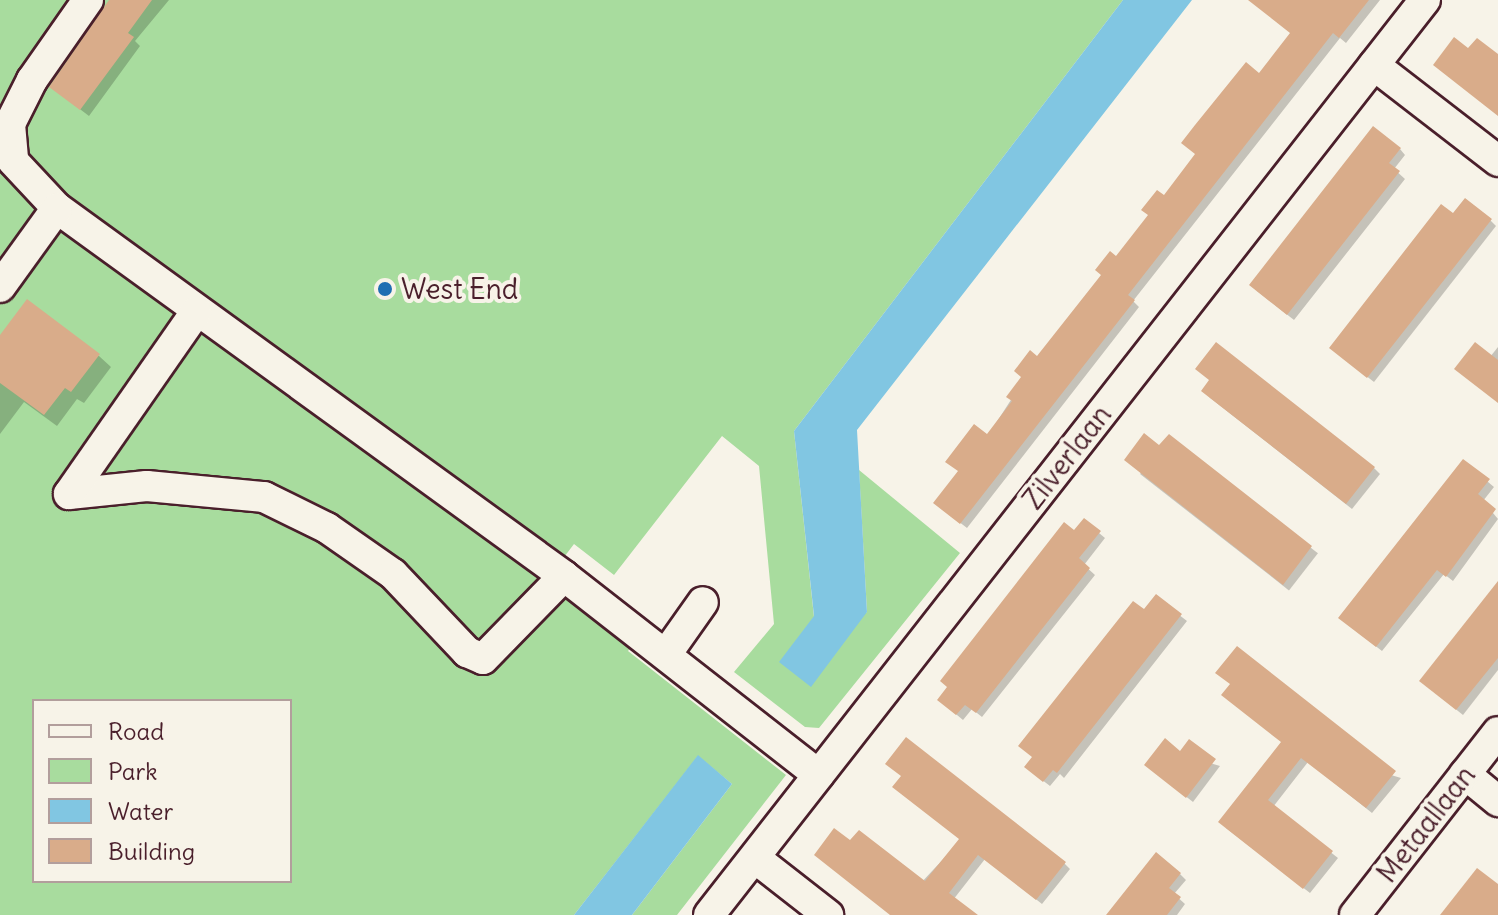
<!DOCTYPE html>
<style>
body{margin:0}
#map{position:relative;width:1498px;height:915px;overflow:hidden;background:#f7f3e8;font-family:Delius,sans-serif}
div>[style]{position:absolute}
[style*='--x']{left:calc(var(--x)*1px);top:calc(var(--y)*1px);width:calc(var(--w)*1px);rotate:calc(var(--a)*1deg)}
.green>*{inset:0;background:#a8dc9e}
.water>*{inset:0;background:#81c6e2}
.shadow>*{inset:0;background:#0003;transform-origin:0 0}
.building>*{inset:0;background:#d9ac8a}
.roads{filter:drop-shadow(2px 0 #4a1f2b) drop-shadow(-2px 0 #4a1f2b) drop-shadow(0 2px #4a1f2b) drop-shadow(0 -2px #4a1f2b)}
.minor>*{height:30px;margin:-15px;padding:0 15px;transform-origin:15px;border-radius:15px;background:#f7f3e8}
.dots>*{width:22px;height:22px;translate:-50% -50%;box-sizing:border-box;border:4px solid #f7f3e8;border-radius:50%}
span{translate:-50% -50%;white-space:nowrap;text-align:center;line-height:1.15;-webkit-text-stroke:8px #f7f3e8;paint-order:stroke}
.poi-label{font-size:28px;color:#4a1f2b}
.left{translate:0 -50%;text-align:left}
.street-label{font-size:28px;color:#4a1f2b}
.legend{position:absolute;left:32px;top:699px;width:260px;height:184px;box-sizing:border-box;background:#f7f3e8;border:2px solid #b29e9c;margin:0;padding:10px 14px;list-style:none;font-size:24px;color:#4a1f2b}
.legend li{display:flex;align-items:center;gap:16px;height:40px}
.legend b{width:40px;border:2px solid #b29e9c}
</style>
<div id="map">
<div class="green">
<i style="clip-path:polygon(evenodd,0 0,1123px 0,794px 431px,814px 617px,780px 662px,867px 612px,859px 470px,960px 553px,819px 728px,805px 727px,734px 672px,774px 624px,759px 466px,722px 436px,614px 575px,574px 544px,549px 577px,634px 643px,628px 651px,786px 775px,677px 915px,632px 915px,732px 784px,698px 756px,574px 915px,0 915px,0 0,34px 701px,290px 701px,290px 881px,34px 881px,34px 701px)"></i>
</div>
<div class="water">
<i style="clip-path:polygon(1123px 0,1192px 0,857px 430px,867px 612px,811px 687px,779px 662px,814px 616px,794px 431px)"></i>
<i style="clip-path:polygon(698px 755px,732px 784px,632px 915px,574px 915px)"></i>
</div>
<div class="shadow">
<i style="clip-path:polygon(114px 0,169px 0,135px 41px,140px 46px,89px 116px,60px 94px)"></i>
<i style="clip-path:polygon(1328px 0,1380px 0,1346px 43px,1340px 38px,1133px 301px,1139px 307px,967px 528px,941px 508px,1038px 358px,1260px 76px)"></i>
<i style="clip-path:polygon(1400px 149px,1405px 155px,1394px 169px,1405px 179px,1294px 320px,1257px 291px)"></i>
<i style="clip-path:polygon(1453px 216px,1490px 220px,1496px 226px,1374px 382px,1338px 354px)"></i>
<i style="clip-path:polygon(0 339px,99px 356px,111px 367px,84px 403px,77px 399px,57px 426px,24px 402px,0 434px)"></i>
<i style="clip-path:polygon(1498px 347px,1498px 403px,1490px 357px)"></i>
<i style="clip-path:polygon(1209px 397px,1374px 468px,1380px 474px,1352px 509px)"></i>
<i style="left:1169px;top:437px;width:189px;height:47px;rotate:38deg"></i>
<i style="clip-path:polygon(1463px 461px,1494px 487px,1483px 501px,1498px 519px,1453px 581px,1444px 574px,1382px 651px,1347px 624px)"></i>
<i style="clip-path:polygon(1074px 533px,1099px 533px,1105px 538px,1084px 565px,1095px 575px,982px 717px,972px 709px,963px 720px,945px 705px)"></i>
<i style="clip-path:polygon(1498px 583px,1498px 670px,1463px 715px,1428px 687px)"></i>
<i style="clip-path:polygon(1156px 597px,1187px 621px,1064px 778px,1060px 774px,1050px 786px,1033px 773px)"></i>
<i style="clip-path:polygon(1283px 742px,1401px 778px,1372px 813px,1308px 762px,1273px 807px,1338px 858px,1310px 893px,1226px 828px)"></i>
<i style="clip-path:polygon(1180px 754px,1220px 766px,1193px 802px,1152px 770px)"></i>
<i style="clip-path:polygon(903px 777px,1064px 863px,1070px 869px,1042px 904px,985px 859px,953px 900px,970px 915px,891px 915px,961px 840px)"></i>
<i style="clip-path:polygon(1180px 874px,1186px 880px,1174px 894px,1185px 904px,1177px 915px,1109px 915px)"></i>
</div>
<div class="building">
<i style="clip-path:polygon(109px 0,152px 0,128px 33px,134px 37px,80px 110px,49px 87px)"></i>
<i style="clip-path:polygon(1248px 0,1369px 0,1339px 38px,1333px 33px,1128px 295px,1135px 300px,960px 524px,933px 503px,958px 471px,945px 462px,974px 424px,987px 434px,1012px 401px,1006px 397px,1021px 377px,1014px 371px,1030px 350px,1037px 356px,1101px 275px,1095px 270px,1110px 251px,1116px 256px,1148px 215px,1141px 210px,1157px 190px,1164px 195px,1195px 154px,1181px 143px,1195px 125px,1246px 62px,1259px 73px,1290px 33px)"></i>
<i style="clip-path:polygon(1454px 37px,1468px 48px,1477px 38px,1498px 54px,1498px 116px,1433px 65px)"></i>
<i style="clip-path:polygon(1373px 126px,1401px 148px,1389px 163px,1400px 171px,1287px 315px,1249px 285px)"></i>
<i style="clip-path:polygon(1465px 198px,1492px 219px,1367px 378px,1329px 348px,1441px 204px,1453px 213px)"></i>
<i style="clip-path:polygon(27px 299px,100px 354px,71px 392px,65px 388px,44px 415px,0 383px,0 335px)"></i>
<i style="clip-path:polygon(1216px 342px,1375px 467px,1346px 504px,1201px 391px,1209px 380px,1195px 369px)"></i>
<i style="clip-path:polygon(1475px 342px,1498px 360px,1498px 403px,1454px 369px)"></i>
<i style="clip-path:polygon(1144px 433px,1159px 445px,1169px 434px,1312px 546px,1283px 585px,1124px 460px)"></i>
<i style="clip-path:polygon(1463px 459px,1490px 479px,1478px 494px,1496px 509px,1446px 577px,1437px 570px,1376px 647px,1338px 618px)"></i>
<i style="clip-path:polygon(1084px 518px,1101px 531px,1079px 558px,1090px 568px,976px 713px,965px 705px,956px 715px,937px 700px,947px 687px,940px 681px,1064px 522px,1074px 530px)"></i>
<i style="clip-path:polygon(1498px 581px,1498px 658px,1456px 710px,1419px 681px)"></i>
<i style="clip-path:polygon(1156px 594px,1182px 614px,1057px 773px,1053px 770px,1043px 782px,1024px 767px,1032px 757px,1018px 746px,1133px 601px,1144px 609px)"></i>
<i style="clip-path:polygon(1237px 646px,1396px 771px,1366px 808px,1301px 758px,1268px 800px,1333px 851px,1303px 889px,1218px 822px,1281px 742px,1221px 695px,1230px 684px,1215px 673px)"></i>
<i style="clip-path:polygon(906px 737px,1066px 862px,1036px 900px,978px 855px,949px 893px,978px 915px,890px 915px,814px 855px,834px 828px,850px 840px,859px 830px,925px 881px,959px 839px,892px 787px,901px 776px,885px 764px)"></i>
<i style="clip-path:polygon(1165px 738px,1180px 751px,1189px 739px,1216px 759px,1186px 798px,1144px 765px)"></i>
<i style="clip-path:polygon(1156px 852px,1181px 873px,1169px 888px,1181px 897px,1167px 915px,1106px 915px)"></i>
<i style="clip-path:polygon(1477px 868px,1498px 884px,1498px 915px,1440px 915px)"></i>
</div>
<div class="roads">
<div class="minor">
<i style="--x:88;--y:0;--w:98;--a:125"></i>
<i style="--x:32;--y:80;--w:49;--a:116.6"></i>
<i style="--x:10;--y:124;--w:37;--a:85"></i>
<i style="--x:13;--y:161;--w:64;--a:46.9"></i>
<i style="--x:57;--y:208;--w:626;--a:35.97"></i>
<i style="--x:564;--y:576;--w:323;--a:38"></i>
<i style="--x:1374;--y:65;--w:157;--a:37.7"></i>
<i style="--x:0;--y:287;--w:97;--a:-54.2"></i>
<i style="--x:69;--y:494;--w:78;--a:-5.9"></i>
<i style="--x:147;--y:486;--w:118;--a:5.4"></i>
<i style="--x:264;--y:497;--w:70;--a:26.2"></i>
<i style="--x:327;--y:528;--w:80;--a:34.9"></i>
<i style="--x:393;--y:574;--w:108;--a:46.5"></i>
<i style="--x:467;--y:652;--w:17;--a:24"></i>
<i style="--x:483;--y:659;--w:116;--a:-45.7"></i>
<i style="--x:69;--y:494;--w:222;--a:-55.1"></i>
<i style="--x:667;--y:653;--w:62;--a:-54.8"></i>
<i style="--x:1465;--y:774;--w:43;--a:39.3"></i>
<i style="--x:755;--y:858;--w:93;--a:38"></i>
<i style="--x:709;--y:915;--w:1162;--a:-51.96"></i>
<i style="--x:1355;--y:915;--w:232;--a:-52"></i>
</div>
</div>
<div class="dots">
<i style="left:385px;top:289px;background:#1f6fb2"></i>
</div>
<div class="poi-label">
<span class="left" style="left:401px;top:289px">West End</span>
</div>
<div class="street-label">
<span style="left:1067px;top:457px;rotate:-52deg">Zilverlaan</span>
<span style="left:1426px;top:824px;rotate:-52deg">Metaallaan</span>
</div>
<ul class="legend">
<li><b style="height:10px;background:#f7f3e8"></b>Road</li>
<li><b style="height:22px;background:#a8dc9e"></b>Park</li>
<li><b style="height:22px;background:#81c6e2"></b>Water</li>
<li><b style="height:22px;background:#d9ac8a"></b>Building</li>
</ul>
</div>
